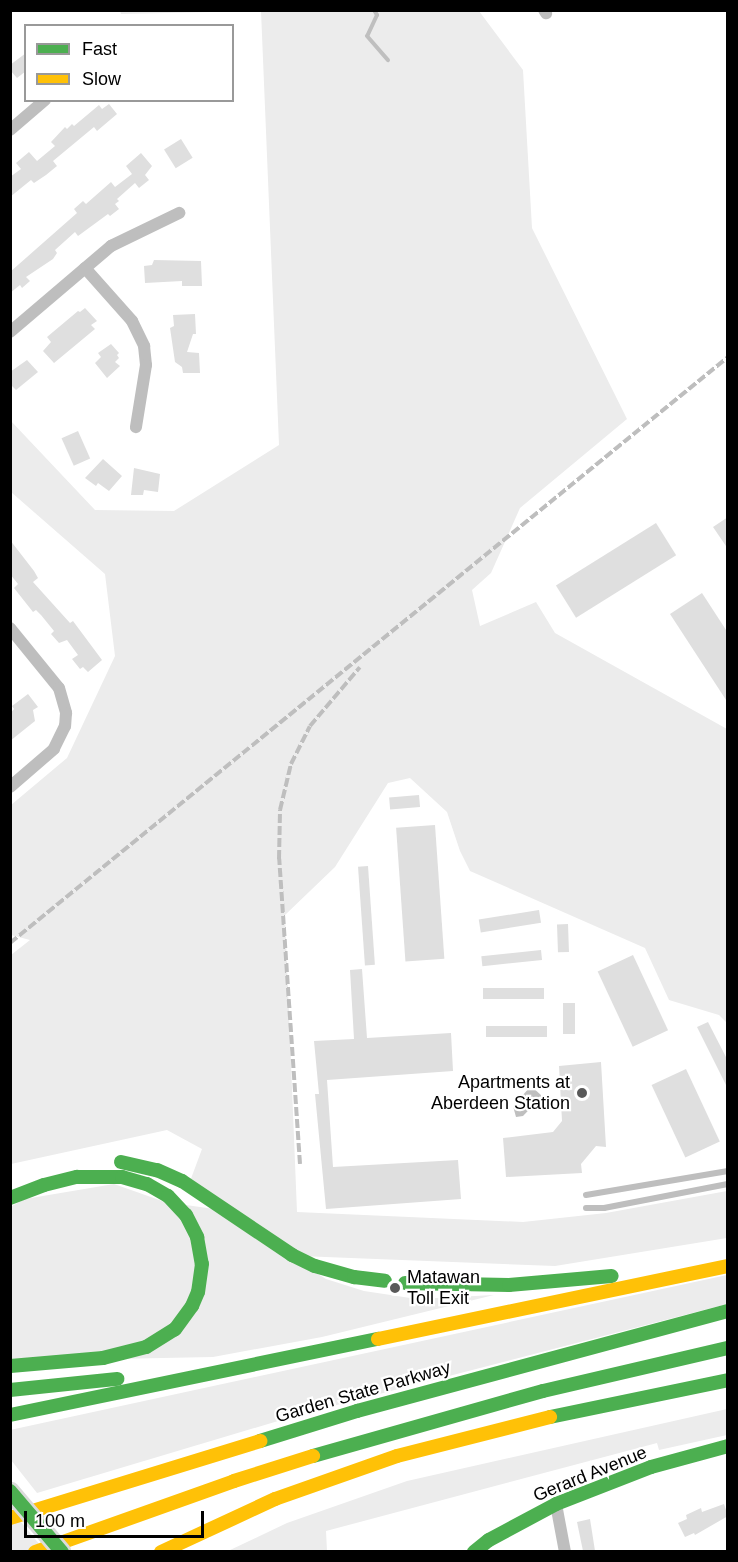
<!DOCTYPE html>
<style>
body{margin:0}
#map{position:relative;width:738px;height:1562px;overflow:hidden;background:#fff;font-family:Arial,sans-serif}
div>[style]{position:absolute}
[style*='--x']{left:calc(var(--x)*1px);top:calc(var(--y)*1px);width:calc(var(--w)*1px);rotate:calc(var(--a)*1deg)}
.green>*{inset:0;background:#ececec}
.water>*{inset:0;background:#bfbfbf}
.stream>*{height:4px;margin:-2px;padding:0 2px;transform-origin:2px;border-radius:2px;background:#bfbfbf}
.building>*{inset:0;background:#dfdfdf;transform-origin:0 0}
.lane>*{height:6px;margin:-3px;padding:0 3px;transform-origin:3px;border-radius:3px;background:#bebebe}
.street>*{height:12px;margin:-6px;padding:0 6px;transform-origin:6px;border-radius:6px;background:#bebebe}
.fast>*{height:14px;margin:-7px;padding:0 7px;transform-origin:7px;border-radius:7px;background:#4caf50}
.slow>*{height:14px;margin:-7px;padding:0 7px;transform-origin:7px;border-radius:7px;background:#ffc107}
.rail>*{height:4px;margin-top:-2px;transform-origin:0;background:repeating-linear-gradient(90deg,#bebebe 0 9px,transparent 0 12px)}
.bridges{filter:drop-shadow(2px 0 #dbdbdb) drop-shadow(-2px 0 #dbdbdb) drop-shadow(0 2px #dbdbdb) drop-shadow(0 -2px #dbdbdb)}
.fast-bridge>*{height:14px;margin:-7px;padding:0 7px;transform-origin:7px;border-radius:7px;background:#4caf50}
.dots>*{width:16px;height:16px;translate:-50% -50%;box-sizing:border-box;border:3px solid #fff;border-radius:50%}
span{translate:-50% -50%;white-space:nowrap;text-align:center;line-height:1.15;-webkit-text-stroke:4.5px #fff;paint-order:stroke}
.poi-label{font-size:18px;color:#000}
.right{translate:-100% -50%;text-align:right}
.left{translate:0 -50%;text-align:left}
.street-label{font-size:18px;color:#000}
.frame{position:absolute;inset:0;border:12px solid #000;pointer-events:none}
.legend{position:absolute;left:24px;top:24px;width:210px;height:78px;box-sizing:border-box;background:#fff;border:2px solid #999;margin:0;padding:8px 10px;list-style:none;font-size:18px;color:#000}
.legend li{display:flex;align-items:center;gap:12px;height:30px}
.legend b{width:30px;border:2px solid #999}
.scale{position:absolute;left:24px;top:1511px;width:180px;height:27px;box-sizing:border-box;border:3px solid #000;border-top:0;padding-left:8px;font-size:18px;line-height:21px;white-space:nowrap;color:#000;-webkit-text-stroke:4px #fff;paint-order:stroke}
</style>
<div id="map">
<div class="green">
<i style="clip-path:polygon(120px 11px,479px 11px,523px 70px,532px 228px,627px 419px,520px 508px,491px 573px,472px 590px,480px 626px,536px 602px,555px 633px,727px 729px,727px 1023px,719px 1015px,669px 1000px,645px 948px,470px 871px,460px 851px,447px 812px,410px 778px,388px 783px,335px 867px,285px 915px,297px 1212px,523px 1222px,606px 1213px,727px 1191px,727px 1238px,555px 1266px,300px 1256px,189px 1184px,202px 1149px,167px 1130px,11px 1164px,11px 955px,30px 940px,11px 935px,11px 805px,67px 758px,115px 656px,105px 574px,11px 492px,10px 420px,95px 510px,174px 511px,279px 445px,261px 11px,121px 14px)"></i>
<i style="clip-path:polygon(114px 1184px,165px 1202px,214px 1209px,326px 1279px,364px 1291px,417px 1299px,494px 1295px,322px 1337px,213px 1357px,11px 1361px,10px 1207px,25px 1199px)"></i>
<i style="clip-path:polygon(727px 1275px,727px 1304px,298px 1415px,37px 1493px,11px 1460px,10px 1430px)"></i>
<i style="clip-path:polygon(727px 1409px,727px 1435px,659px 1450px,657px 1443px,326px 1531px,327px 1551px,228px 1551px,287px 1523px,407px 1481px)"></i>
<i style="clip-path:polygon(11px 1510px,45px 1551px,11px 1551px)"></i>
</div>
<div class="water">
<i style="clip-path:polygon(531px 1086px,542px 1096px,523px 1116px,516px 1117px,513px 1106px)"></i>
</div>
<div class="stream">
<i style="--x:374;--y:10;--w:6;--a:59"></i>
<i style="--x:377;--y:15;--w:23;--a:115"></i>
<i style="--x:367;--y:36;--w:32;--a:49"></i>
</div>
<div class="building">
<i style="clip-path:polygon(26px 53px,26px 71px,17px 78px,10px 70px,10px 65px)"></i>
<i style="clip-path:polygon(109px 104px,117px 114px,97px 131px,94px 127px,53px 161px,57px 166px,46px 175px,34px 183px,31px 180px,10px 197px,10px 177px,21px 169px,16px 163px,29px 152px,37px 161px,55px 146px,51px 142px,65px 127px,67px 129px,72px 124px,74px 126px,99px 105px,102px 109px)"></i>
<i style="left:181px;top:139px;width:22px;height:20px;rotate:58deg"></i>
<i style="clip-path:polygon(141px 153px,152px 166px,145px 175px,149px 180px,139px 188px,135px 183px,117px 199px,119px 201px,115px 204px,119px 209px,110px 216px,108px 214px,78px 236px,75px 232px,55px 250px,57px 253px,53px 259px,26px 277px,30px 281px,22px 288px,20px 285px,10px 293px,10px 272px,77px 213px,74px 209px,83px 201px,86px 204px,111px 182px,115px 187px,132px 174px,126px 166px)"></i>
<i style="clip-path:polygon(154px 260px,201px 261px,202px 286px,182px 286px,182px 281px,145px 283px,144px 266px,152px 265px)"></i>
<i style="clip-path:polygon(85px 308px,97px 321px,91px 325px,95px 329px,54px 363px,43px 351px,51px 342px,47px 337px,78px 311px,80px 312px)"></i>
<i style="clip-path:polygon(195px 314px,196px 334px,193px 334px,187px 352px,199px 353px,200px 373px,183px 373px,182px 367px,175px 362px,170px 328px,174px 326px,173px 315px)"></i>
<i style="clip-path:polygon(111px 344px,119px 353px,117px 355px,119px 358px,115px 362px,120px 366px,107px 378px,95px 363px,101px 357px,98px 353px)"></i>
<i style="clip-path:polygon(27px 360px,38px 372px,16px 390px,10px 384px,10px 372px)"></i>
<i style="left:78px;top:431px;width:30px;height:18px;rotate:66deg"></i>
<i style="clip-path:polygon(103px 459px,122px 476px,109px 491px,98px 483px,96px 486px,85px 478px)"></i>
<i style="clip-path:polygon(134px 468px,160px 474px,158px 492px,144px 490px,143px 495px,131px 495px)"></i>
<i style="clip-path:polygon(728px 517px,728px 549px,713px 527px)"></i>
<i style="left:656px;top:523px;width:38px;height:118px;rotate:58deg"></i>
<i style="clip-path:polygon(10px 540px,34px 571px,38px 578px,33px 582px,70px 623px,73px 621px,102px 660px,88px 672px,83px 667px,80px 669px,72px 659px,78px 655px,67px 640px,59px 643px,51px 634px,54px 631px,41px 615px,36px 610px,33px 612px,14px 588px,18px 584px,10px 574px)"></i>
<i style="clip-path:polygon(702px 593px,728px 633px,728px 703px,670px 614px)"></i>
<i style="clip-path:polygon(28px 694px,38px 707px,33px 710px,35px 721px,10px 741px,10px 714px,14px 709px,12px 706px)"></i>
<i style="left:419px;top:795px;width:12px;height:30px;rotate:85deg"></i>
<i style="left:435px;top:825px;width:134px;height:39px;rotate:86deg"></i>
<i style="left:368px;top:866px;width:99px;height:10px;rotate:86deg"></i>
<i style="left:539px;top:910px;width:13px;height:61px;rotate:81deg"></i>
<i style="left:568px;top:924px;width:28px;height:11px;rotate:88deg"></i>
<i style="left:541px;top:950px;width:10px;height:60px;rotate:84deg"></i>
<i style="left:633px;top:955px;width:83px;height:39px;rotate:65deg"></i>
<i style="clip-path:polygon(362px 969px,367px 1038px,451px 1033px,453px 1071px,327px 1080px,333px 1167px,458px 1160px,461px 1199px,326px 1209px,315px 1094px,319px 1094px,314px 1041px,354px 1039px,350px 970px)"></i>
<i style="left:544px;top:988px;width:11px;height:61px;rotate:90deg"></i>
<i style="left:563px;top:1003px;width:12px;height:31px"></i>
<i style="clip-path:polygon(708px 1022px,728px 1061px,728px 1089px,697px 1027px)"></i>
<i style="left:547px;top:1026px;width:11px;height:61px;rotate:90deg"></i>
<i style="clip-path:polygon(601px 1062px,606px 1147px,596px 1146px,581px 1164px,582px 1173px,506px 1177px,503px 1138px,553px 1132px,562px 1121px,559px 1066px)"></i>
<i style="left:686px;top:1069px;width:80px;height:38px;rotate:65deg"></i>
<i style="clip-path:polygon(724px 1504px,728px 1516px,695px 1535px,694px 1533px,685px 1537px,678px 1523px,687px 1519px,686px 1515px,701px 1508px,702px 1512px)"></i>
<i style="clip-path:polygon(590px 1519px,595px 1551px,583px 1551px,577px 1522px)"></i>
</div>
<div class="lane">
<i style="--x:586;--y:1195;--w:144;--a:-9.6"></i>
<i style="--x:586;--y:1208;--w:18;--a:0"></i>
<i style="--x:604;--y:1208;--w:126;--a:-11"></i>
</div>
<div class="street">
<i style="--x:544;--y:10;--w:4;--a:56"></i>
<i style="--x:10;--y:130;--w:46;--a:-40.6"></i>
<i style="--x:85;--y:268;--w:71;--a:48.4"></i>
<i style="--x:132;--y:321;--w:28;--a:64"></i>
<i style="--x:144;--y:346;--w:19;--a:84"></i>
<i style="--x:146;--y:365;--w:63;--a:99.2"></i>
<i style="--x:10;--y:332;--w:133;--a:-40.4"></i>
<i style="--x:111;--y:246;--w:76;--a:-25.9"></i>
<i style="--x:10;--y:628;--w:77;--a:50.8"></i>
<i style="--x:59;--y:688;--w:26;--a:74"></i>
<i style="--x:66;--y:713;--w:13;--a:94"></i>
<i style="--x:65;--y:726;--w:25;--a:116"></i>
<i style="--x:54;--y:749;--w:58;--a:139.2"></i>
<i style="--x:556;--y:1504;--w:49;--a:79.4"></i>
</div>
<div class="fast">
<i style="--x:121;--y:1162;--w:37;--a:13"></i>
<i style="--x:157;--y:1170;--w:27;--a:24"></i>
<i style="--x:182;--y:1181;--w:133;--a:33.9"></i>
<i style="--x:292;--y:1255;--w:25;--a:26"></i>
<i style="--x:315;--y:1266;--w:41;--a:15.8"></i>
<i style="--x:354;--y:1277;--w:31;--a:7"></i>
<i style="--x:10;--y:1198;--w:36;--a:-21"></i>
<i style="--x:44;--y:1185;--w:34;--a:-14"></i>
<i style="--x:77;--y:1177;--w:45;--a:0"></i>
<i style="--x:122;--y:1177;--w:26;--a:16"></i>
<i style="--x:147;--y:1184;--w:24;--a:30"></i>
<i style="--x:168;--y:1196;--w:26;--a:47"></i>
<i style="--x:186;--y:1215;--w:25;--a:63"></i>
<i style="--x:197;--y:1237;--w:27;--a:80"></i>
<i style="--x:202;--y:1264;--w:28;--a:98"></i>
<i style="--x:198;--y:1292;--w:15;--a:113"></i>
<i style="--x:192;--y:1306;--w:29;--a:126"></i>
<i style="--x:175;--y:1329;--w:34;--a:148"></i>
<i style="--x:146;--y:1347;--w:44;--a:165.7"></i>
<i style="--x:103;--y:1358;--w:93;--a:175.1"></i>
<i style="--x:405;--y:1283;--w:104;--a:1.1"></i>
<i style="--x:509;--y:1285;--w:103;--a:-5"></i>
<i style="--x:10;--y:1390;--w:108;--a:-5.9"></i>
<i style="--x:10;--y:1415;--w:376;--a:-11.7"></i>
<i style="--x:550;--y:1417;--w:182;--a:-11.7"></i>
<i style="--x:260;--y:1441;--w:102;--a:-17.2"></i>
<i style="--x:357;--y:1411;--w:384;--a:-15.1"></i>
<i style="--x:313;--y:1456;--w:239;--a:-15.8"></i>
<i style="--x:543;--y:1391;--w:190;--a:-13.1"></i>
<i style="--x:474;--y:1552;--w:19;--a:-39"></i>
<i style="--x:489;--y:1540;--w:76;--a:-28.2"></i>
<i style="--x:556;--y:1504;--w:102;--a:-21.3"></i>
<i style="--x:651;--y:1467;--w:80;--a:-15.3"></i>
</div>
<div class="slow">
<i style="--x:378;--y:1339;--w:358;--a:-11.8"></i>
<i style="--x:10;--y:1518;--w:262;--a:-17.1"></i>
<i style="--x:35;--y:1552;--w:211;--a:-19.6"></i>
<i style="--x:234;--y:1481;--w:83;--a:-17.6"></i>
<i style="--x:161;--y:1552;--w:126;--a:-24.9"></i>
<i style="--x:275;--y:1499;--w:129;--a:-19.4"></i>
<i style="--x:397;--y:1456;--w:158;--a:-14.3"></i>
</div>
<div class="rail">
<i style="--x:10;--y:943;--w:927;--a:-39.22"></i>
<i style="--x:300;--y:1164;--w:306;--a:-93.9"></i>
<i style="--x:279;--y:859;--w:49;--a:-88.8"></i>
<i style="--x:280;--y:810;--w:47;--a:-76.6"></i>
<i style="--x:291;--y:764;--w:42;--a:-63.4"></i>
<i style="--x:310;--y:726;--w:77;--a:-49.7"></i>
</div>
<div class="bridges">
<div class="fast-bridge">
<i style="--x:10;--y:1491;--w:80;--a:49.6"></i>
</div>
</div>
<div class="dots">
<i style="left:582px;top:1093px;background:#595959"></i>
<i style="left:395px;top:1288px;background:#595959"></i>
</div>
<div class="poi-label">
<span class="right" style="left:570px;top:1093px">Apartments at<br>Aberdeen Station</span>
<span class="left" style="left:407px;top:1288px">Matawan<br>Toll Exit</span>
</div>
<div class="street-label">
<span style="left:363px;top:1392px;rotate:-16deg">Garden State Parkway</span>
<span style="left:590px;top:1474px;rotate:-22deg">Gerard Avenue</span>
</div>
<div class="frame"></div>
<ul class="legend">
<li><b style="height:8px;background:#4caf50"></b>Fast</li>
<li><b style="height:8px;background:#ffc107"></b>Slow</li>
</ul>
<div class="scale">100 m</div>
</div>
